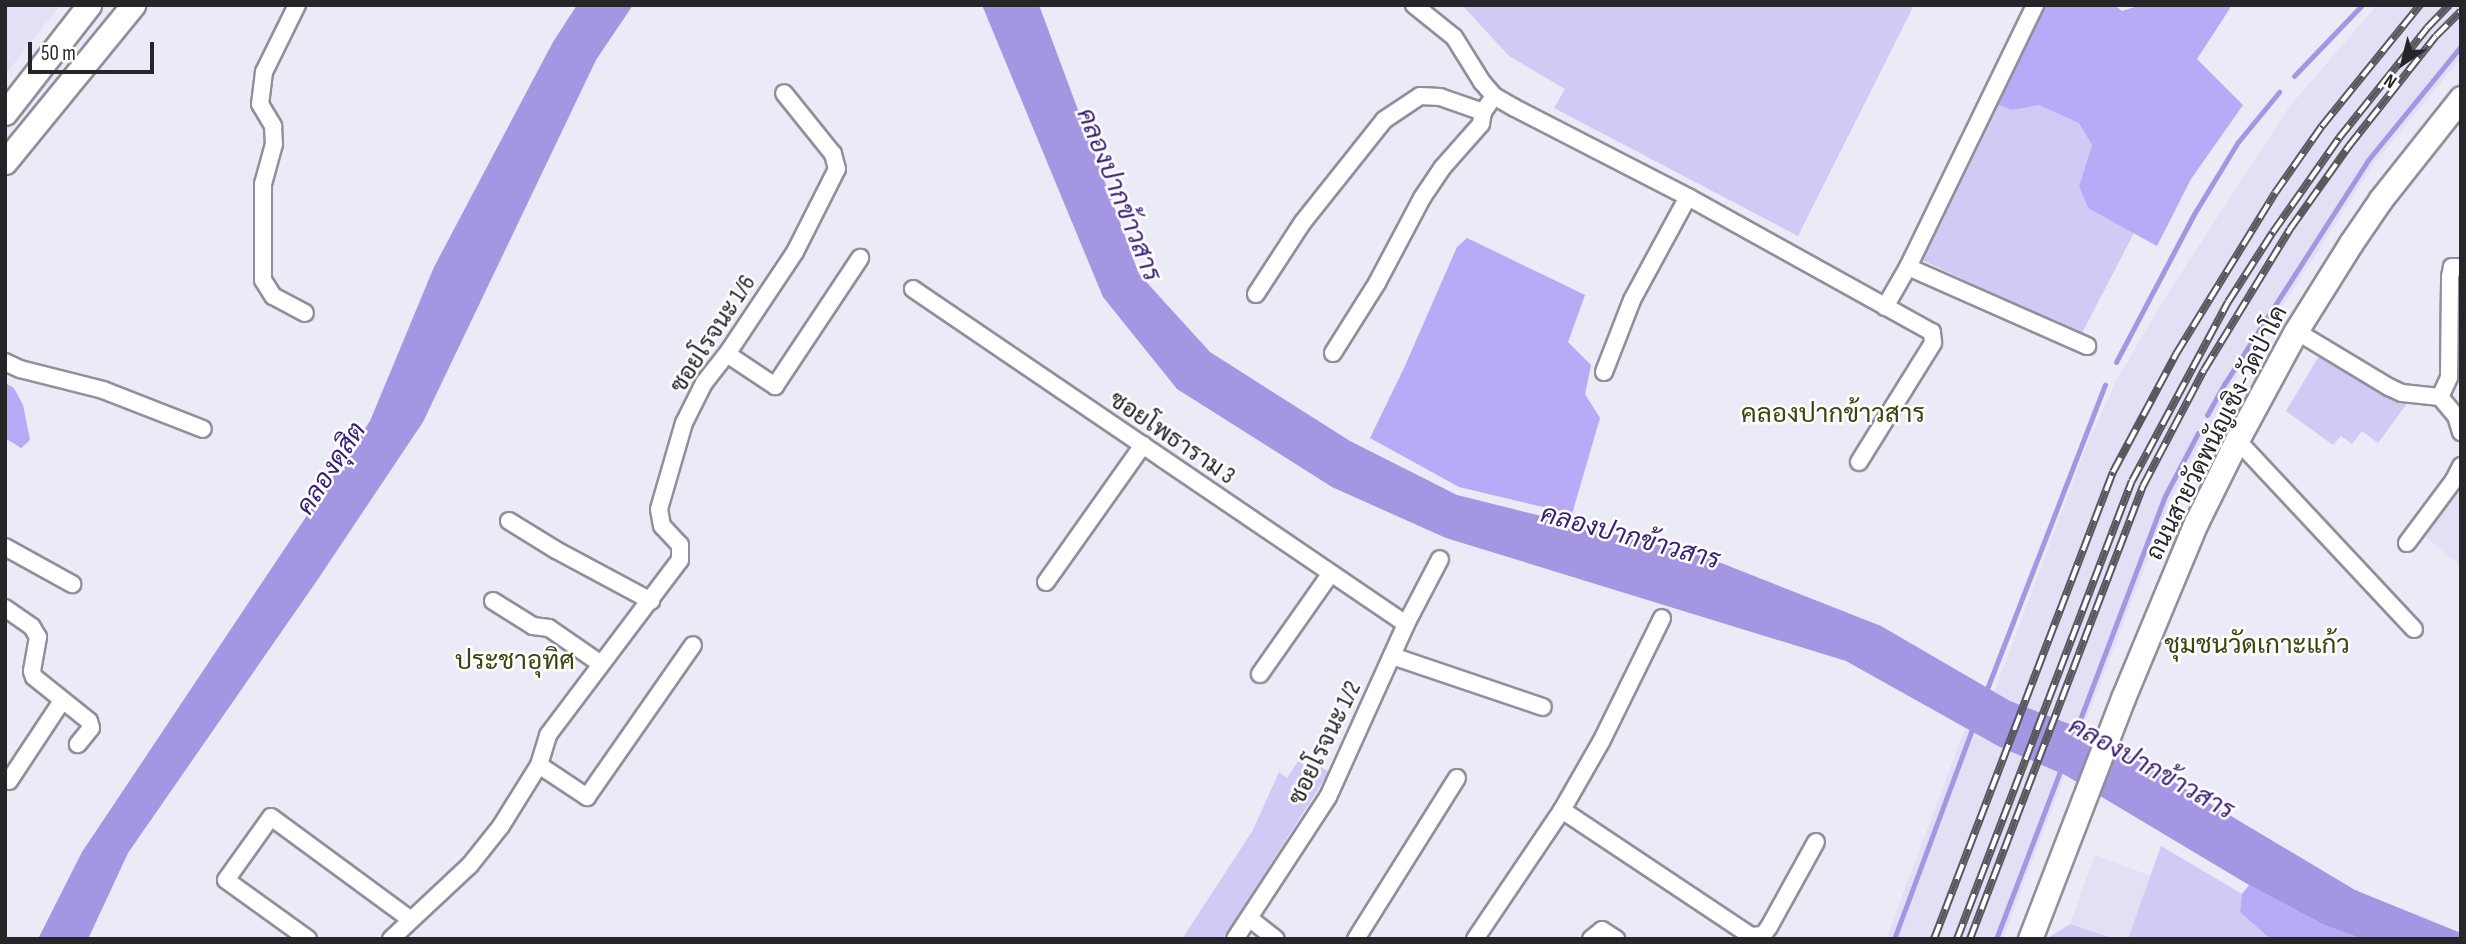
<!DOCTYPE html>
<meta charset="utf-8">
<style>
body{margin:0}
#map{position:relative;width:2466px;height:944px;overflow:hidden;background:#ebeaf7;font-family:"Sofia Sans Condensed",Sarabun,sans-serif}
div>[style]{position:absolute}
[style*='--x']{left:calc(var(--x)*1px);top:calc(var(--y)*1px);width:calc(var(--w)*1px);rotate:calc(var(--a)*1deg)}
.built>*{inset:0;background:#e3e0f5}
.green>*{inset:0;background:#d0caf4}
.forest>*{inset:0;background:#b8aaf7}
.water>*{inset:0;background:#a496e2}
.stream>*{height:5px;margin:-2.5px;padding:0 2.5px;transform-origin:2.5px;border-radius:2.5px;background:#a496e2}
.roads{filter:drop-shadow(2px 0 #918f9b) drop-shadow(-2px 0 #918f9b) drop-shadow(0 2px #918f9b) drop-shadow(0 -2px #918f9b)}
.minor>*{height:16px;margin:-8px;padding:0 8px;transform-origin:8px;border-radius:8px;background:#fff}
.secondary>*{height:23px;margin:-11.5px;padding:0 11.5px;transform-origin:11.5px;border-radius:11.5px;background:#fff}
.rail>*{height:8px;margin-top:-4px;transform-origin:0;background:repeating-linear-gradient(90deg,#fff 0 16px,#59585f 0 32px);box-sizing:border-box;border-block:2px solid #59585f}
span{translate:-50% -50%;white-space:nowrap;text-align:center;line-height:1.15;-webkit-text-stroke:5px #fff;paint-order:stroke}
.street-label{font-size:24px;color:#26252a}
.water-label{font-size:26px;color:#3a1e75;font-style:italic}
.neighbourhood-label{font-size:26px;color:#39470f}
.frame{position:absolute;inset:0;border:7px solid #26252a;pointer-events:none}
.north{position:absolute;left:2368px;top:28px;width:70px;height:70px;-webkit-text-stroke:5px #fff;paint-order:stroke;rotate:215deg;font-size:19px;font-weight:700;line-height:28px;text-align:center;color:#26252a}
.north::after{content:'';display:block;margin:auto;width:24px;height:32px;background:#26252a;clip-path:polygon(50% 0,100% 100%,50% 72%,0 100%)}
.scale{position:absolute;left:28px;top:42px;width:126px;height:32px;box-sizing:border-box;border:4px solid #26252a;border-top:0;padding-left:9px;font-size:21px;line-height:24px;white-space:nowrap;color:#26252a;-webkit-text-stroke:5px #fff;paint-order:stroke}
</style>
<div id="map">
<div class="built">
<i style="clip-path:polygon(5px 5px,60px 5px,5px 75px)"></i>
<i style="clip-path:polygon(2377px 5px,2461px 5px,2461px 58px,2374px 164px,2231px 386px,2171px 499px,2083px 729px,2010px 701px,1994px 692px,2085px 450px,2114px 385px,2163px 301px,2289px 107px)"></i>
<i style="clip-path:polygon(2461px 481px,2461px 566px,2420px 533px)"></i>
<i style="clip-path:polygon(1965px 728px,2065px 775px,2003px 939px,1886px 939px)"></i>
<i style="clip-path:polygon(2095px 855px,2151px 876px,2128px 939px,2115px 939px,2070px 924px)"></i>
</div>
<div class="green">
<i style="clip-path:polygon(1462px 5px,1914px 5px,1798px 236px,1554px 108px,1565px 89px,1509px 56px)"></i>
<i style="clip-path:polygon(1993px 103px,2012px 110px,2039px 105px,2079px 122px,2092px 145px,2079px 185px,2088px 208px,2134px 233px,2081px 335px,1922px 260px,1919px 254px)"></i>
<i style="clip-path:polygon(2319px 356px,2383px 395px,2406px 405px,2378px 443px,2362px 431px,2352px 444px,2341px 436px,2333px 445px,2286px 411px)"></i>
<i style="clip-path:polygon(1302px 755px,1329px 772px,1238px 916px,1222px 939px,1182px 939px,1253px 830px,1279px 772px,1287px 778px)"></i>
<i style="clip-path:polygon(2161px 846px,2242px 894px,2240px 912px,2270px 939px,2128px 939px)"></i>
<i style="clip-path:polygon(2070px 924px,2115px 939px,2046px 939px)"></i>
</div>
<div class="forest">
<i style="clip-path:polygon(2041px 5px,2114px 5px,2122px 11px,2141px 5px,2232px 5px,2197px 59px,2243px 105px,2191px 179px,2157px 246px,2088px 208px,2079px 186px,2092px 145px,2079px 123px,2039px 105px,2012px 110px,1993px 103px)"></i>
<i style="clip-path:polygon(1467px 238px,1585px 295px,1568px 342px,1591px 365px,1585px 394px,1600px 418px,1572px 514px,1459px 487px,1370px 438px,1404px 368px,1457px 247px)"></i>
<i style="clip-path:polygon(5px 383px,14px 388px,23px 405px,30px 440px,21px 448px,5px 438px)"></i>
<i style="clip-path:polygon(2249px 885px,2324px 925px,2362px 939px,2270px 939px,2240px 912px,2242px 894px)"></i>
</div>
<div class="water">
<i style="clip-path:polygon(577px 5px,633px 5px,596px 60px,423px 422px,316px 582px,128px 853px,88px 939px,38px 939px,82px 852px,370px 421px,434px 267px,553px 42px)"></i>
<i style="clip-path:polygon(982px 5px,1039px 5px,1139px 274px,1210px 352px,1350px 441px,1457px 495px,1706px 557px,1881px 626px,2010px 701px,2090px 732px,2355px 890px,2461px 933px,2461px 939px,2362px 939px,2324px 925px,2249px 885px,2065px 775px,1998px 746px,1846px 661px,1446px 538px,1332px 487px,1177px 389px,1103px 297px)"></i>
</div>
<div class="stream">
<i style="--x:2294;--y:76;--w:98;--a:-46.2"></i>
<i style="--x:2116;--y:362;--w:167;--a:-62.2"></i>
<i style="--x:2194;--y:214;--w:84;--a:-58.6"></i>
<i style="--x:2238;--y:142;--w:65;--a:-50.6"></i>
<i style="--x:2207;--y:415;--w:37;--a:-61"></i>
<i style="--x:2225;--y:383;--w:265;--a:-57.3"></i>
<i style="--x:2368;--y:160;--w:147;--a:-50.8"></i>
<i style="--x:1985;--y:694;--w:332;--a:-68.8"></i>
<i style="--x:2076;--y:730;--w:250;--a:-69.2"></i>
<i style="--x:2165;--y:496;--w:71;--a:-62.4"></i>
<i style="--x:1894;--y:939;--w:226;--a:-69.6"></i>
<i style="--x:1996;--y:939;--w:182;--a:-69.1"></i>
</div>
<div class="roads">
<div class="minor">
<i style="--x:297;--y:5;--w:75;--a:116.2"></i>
<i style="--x:264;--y:72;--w:32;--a:97"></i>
<i style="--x:260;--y:104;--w:26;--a:59"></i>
<i style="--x:273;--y:126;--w:18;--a:87"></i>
<i style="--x:274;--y:144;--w:41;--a:105.4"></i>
<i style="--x:263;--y:184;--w:96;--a:90"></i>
<i style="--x:263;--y:280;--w:19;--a:58"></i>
<i style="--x:273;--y:296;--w:36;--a:28"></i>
<i style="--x:1414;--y:5;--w:51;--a:38.7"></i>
<i style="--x:1454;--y:37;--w:53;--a:58.1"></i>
<i style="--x:1482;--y:82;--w:18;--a:49"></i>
<i style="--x:1494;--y:96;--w:24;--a:30"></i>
<i style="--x:1515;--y:108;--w:195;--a:27.2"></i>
<i style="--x:1688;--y:197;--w:279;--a:29"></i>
<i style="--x:1932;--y:332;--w:11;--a:85"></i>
<i style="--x:1933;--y:343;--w:140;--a:121.9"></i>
<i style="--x:1908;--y:267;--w:196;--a:23.8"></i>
<i style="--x:913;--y:289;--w:596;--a:34.2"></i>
<i style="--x:1256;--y:294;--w:86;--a:-56.9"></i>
<i style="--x:1303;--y:222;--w:130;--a:-51.5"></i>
<i style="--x:1384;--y:120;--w:43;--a:-33.7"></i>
<i style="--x:1420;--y:96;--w:20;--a:3"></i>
<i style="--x:1440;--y:97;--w:46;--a:19.2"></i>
<i style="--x:1483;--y:112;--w:19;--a:-55"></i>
<i style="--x:1885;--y:307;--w:46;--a:-60.1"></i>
<i style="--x:1908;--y:267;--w:291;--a:-64.1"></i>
<i style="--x:2296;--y:331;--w:109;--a:31.1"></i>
<i style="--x:2389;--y:387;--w:14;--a:25"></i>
<i style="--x:2402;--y:393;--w:38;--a:6"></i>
<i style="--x:1333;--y:353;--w:83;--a:-57.8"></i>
<i style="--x:1377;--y:283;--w:96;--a:-62.1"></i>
<i style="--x:1422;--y:198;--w:37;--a:-56"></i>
<i style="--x:1443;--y:167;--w:57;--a:-48.5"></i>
<i style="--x:1481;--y:124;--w:12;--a:-81"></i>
<i style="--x:727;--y:354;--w:58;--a:33.7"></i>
<i style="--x:775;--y:386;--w:154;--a:-56.4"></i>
<i style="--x:5;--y:362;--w:17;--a:25"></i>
<i style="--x:20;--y:369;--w:86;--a:14.2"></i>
<i style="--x:103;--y:390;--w:107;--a:21.3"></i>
<i style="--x:1604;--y:372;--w:77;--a:-68.7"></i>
<i style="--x:1632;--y:300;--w:117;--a:-61.5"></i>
<i style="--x:2440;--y:397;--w:21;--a:-65"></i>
<i style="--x:2449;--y:378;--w:101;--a:-89.4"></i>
<i style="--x:2450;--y:277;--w:10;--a:-79"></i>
<i style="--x:2452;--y:267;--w:9;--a:0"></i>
<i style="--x:2440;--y:397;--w:25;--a:50"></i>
<i style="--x:2456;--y:416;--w:17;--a:73"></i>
<i style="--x:2237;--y:440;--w:259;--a:46.9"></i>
<i style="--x:509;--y:521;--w:55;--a:31.7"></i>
<i style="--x:556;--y:550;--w:108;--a:28.2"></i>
<i style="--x:2407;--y:543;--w:79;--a:-53.3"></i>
<i style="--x:2454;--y:480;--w:16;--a:-63"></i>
<i style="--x:5;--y:547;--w:77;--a:28.9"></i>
<i style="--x:1046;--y:582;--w:168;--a:-54.7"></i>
<i style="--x:493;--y:601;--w:47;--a:32"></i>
<i style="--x:533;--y:626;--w:16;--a:7"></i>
<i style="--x:549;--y:628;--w:63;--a:34.7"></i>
<i style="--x:5;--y:608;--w:33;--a:35"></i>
<i style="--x:32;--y:627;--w:12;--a:59"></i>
<i style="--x:38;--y:637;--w:35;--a:100"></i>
<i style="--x:32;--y:671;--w:6;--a:72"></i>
<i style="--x:34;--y:677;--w:70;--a:38.7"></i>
<i style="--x:89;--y:721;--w:7;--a:74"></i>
<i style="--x:91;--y:728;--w:21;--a:129"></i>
<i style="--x:1392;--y:656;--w:159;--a:18.7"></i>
<i style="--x:1260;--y:674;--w:123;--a:-54.9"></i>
<i style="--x:539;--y:765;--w:58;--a:33.7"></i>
<i style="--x:587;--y:797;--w:185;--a:-55.1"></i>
<i style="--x:9;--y:781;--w:96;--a:-56.5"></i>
<i style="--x:1562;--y:810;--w:227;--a:33.7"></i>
<i style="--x:1751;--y:936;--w:12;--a:-5"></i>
<i style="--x:1763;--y:935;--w:10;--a:-53"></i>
<i style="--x:1769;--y:927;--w:97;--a:-61.1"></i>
<i style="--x:1249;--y:918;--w:34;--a:38"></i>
<i style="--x:308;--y:939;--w:101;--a:-144.3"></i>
<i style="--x:226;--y:880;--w:77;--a:-54.5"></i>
<i style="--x:271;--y:817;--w:172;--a:36.3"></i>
<i style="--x:391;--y:939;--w:108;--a:-43.1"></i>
<i style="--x:470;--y:865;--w:50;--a:-51.5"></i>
<i style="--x:501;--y:826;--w:72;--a:-58.1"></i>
<i style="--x:539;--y:765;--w:31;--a:-73"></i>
<i style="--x:548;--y:735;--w:219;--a:-53"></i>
<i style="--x:680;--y:560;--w:15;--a:-90"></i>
<i style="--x:680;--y:545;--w:26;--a:-133"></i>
<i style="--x:662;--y:526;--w:17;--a:-100"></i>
<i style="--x:659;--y:509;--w:90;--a:-73.8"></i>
<i style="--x:684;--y:423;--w:45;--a:-63.4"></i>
<i style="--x:704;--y:383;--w:37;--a:-52"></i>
<i style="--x:727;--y:354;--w:123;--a:-56.3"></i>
<i style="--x:795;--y:252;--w:93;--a:-63.2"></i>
<i style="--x:837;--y:169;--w:16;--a:-105"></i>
<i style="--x:833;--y:154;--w:78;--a:-128.8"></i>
<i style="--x:1235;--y:939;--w:170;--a:-56.8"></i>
<i style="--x:1328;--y:797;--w:190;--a:-65.7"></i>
<i style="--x:1406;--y:624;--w:73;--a:-62.4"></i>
<i style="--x:1356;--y:939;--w:190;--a:-57.9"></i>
<i style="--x:1475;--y:939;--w:156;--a:-56"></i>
<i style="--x:1562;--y:810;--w:78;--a:-60.2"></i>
<i style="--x:1601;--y:742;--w:138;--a:-63.8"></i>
<i style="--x:1591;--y:939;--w:14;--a:-39"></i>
<i style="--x:1602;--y:930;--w:17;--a:33"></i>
</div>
<div class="secondary">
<i style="--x:5;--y:113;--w:137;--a:-52.1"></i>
<i style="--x:5;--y:162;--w:203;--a:-50.8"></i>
<i style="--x:2030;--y:939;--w:258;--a:-68.9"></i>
<i style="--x:2123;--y:698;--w:190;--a:-67.4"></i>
<i style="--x:2196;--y:523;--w:93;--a:-63.7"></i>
<i style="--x:2237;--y:440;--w:124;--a:-61.6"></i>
<i style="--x:2296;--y:331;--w:104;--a:-58"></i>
<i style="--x:2351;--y:243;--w:53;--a:-55.7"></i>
<i style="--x:2381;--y:199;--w:129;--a:-51.6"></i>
</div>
</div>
<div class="rail">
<i style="--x:1934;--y:939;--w:500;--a:-69.03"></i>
<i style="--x:2113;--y:472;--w:134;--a:-61.9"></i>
<i style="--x:2176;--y:354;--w:189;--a:-58.4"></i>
<i style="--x:2275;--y:193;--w:82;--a:-55"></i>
<i style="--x:2322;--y:126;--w:156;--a:-51"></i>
<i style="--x:1957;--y:939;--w:490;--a:-69.1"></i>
<i style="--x:2132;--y:481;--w:203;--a:-61.8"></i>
<i style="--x:2228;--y:302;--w:83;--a:-57.3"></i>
<i style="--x:2273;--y:232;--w:115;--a:-54.9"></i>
<i style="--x:2339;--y:138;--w:141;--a:-51.3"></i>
<i style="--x:2427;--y:28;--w:32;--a:-46"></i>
<i style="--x:1970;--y:939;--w:485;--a:-69.1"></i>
<i style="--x:2143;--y:486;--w:131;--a:-62.3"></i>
<i style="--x:2204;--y:370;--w:165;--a:-58.6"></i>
<i style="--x:2290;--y:229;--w:102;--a:-54.6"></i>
<i style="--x:2349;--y:146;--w:140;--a:-51.7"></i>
<i style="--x:2436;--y:36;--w:35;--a:-45"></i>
</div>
<div class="street-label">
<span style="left:713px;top:334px;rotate:-57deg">ซอยโรจนะ 1/6</span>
<span style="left:2217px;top:433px;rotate:-63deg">ถนนสายวัดพนัญเชิง-วัดป่าโค</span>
<span style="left:1172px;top:438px;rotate:34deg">ซอยโพธาราม 3</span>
<span style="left:1325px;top:743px;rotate:-64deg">ซอยโรจนะ 1/2</span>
</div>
<div class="water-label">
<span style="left:1118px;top:195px;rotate:68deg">คลองปากข้าวสาร</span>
<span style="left:332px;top:469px;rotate:-57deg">คลองดุสิต</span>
<span style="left:1630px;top:538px;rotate:15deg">คลองปากข้าวสาร</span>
<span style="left:2151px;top:769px;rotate:29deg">คลองปากข้าวสาร</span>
</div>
<div class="neighbourhood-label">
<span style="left:1833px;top:415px">คลองปากข้าวสาร</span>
<span style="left:2257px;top:646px">ชุมชนวัดเกาะแก้ว</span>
<span style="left:515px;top:662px">ประชาอุทิศ</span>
</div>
<div class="frame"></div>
<div class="north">N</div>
<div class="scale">50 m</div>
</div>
